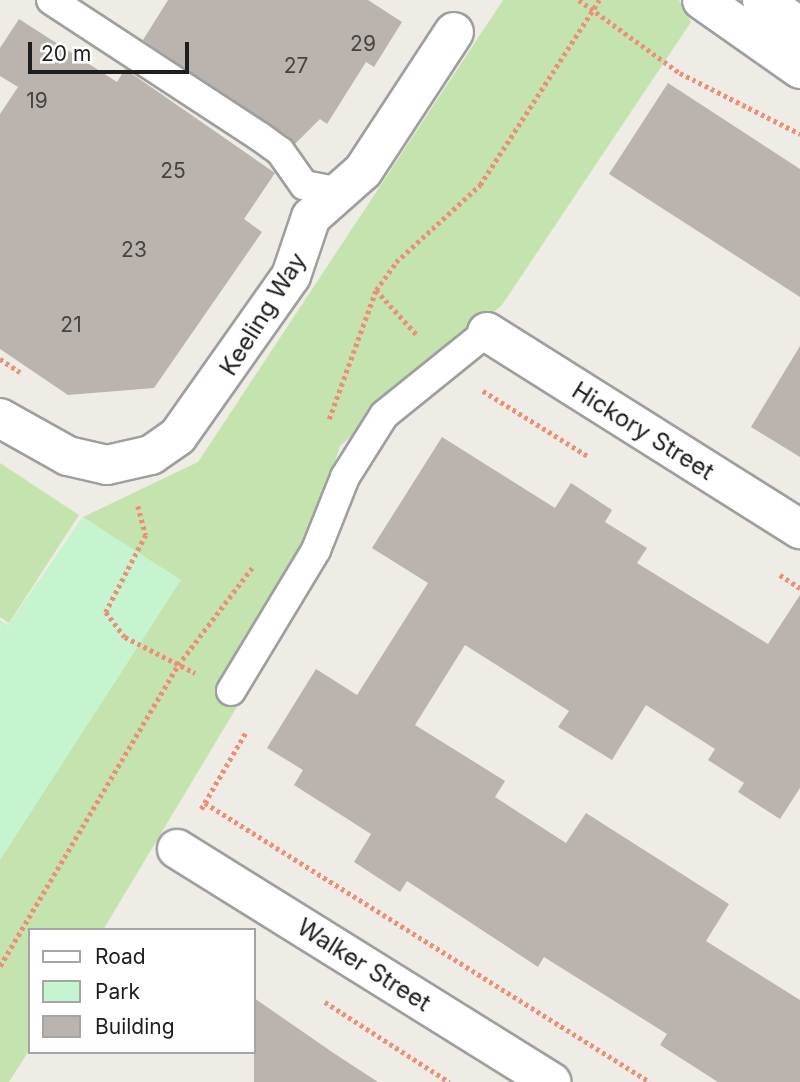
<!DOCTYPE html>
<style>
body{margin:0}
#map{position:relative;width:800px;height:1082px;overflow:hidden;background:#eeece5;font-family:Inter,sans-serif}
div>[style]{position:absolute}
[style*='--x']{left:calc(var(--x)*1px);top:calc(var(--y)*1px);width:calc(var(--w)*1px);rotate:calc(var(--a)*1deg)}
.grass>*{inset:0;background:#c4e3af}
.park>*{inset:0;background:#c5f4ce}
.building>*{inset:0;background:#bbb4ae}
.path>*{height:4.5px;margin-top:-2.25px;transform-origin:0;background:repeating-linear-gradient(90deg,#ed8e77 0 3.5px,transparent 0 7px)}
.roads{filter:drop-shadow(2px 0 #9f9f9f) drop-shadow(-2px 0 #9f9f9f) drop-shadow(0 2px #9f9f9f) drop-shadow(0 -2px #9f9f9f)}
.service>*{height:28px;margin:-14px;padding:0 14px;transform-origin:14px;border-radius:14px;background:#fff}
.minor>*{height:38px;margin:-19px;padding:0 19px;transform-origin:19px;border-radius:19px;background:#fff}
.tertiary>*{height:38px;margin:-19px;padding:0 19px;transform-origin:19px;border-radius:19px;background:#fff}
span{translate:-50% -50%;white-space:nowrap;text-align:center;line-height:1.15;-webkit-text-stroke:7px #fff;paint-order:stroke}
.number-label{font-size:21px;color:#454442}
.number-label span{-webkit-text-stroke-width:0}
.street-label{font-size:24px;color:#1e1e1e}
.legend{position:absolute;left:28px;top:928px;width:228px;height:126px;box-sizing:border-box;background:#fff;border:2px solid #a5a5a5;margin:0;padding:9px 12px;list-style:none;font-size:21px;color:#1e1e1e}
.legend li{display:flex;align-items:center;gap:14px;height:35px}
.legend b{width:35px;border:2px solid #a5a5a5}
.scale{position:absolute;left:28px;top:42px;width:161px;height:32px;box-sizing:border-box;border:4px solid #1e1e1e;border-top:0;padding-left:9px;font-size:21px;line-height:24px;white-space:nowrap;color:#1e1e1e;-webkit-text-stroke:5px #fff;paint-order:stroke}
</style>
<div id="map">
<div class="grass">
<i style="clip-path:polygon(503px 0,679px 0,691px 22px,502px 305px,340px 446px,277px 640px,103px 930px,30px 930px,30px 1049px,9px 1082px,0 1082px,0 621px,8px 626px,83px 517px,198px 462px)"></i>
<i style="clip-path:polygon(0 463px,79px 515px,9px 623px,0 617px)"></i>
</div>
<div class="park">
<i style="clip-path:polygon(83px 517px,181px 580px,0 860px,0 622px,8px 626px)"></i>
</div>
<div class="building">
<i style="clip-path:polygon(168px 0,368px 0,402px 22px,374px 67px,366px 62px,327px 124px,320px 119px,295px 144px,143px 40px)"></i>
<i style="clip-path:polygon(19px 19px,117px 82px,125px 69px,275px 173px,244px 219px,262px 232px,154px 388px,68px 395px,0 349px,0 114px,18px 87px,0 76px,0 48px)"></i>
<i style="clip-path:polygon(668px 83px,800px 169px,800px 297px,609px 174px)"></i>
<i style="clip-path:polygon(800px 346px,800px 457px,751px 427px)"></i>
<i style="clip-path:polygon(442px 437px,555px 508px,571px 483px,612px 510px,605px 522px,647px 548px,637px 563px,768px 644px,800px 595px,800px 788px,780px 819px,738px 792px,744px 783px,708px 760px,715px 749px,646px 705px,612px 760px,558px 727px,569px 711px,465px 645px,415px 725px,505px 781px,495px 797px,566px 843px,586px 813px,729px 904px,706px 941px,800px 1000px,800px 1082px,718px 1082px,660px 1045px,667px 1034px,544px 957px,538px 967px,407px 881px,400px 892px,354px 862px,371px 834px,294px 785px,303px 770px,267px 748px,316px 669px,357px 695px,428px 583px,372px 548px)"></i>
<i style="clip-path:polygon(254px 998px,332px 1052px,378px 1082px,254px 1082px)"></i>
</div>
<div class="path">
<i style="--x:579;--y:0;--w:125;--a:35.9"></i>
<i style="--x:680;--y:73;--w:135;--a:26.9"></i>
<i style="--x:376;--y:290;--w:62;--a:47.6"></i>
<i style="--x:0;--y:359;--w:24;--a:33"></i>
<i style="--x:483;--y:391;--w:123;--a:31.8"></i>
<i style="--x:329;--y:419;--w:137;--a:-70"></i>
<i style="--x:376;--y:290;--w:34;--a:-54"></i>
<i style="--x:396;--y:262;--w:114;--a:-42.5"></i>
<i style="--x:480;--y:185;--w:220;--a:-57.2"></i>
<i style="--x:138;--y:506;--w:30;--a:75"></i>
<i style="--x:146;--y:535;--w:87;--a:117.5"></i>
<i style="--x:106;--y:612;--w:31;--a:53"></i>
<i style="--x:125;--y:637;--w:79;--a:27.2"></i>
<i style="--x:780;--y:575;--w:24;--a:33"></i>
<i style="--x:205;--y:803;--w:525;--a:32.09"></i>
<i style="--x:201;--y:809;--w:89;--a:-59.7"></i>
<i style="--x:0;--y:966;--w:350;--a:-59.4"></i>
<i style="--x:178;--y:665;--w:122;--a:-52.7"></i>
<i style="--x:325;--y:1002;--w:148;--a:32.8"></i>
</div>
<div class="roads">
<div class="service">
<i style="--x:51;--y:0;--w:249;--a:33.2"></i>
<i style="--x:259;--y:136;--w:26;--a:36"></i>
<i style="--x:280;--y:151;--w:42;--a:54.8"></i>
<i style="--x:304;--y:185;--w:32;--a:11"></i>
<i style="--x:231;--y:691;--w:165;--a:-58.9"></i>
<i style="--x:316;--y:550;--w:79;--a:-68.3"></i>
<i style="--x:345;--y:477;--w:73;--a:-57.8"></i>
<i style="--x:384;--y:415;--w:132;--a:-38.9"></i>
</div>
<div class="minor">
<i style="--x:487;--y:332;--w:370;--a:32.2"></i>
<i style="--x:0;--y:418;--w:78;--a:29.2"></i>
<i style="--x:68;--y:456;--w:40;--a:13"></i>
<i style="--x:107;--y:465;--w:45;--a:-12.8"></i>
<i style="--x:151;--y:455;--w:33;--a:-35"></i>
<i style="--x:178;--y:436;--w:196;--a:-54.8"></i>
<i style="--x:291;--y:276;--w:62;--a:-71.3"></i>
<i style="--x:311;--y:217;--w:69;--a:-41.5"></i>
<i style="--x:363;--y:171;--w:166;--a:-56.8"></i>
<i style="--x:177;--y:849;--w:441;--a:31.9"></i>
</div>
<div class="tertiary">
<i style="--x:702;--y:0;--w:120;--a:35.1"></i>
<i style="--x:762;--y:0;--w:47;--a:35.4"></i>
</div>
</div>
<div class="number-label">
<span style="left:363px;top:44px">29</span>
<span style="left:296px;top:66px">27</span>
<span style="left:37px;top:101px">19</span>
<span style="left:173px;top:171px">25</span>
<span style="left:134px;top:250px">23</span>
<span style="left:71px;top:325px">21</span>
</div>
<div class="street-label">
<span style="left:263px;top:314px;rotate:-58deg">Keeling Way</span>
<span style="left:643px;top:431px;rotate:32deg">Hickory Street</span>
<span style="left:364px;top:965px;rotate:32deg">Walker Street</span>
</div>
<ul class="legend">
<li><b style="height:9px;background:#fff"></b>Road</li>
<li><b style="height:19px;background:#c5f4ce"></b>Park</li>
<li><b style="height:19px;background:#bbb4ae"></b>Building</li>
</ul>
<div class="scale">20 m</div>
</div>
